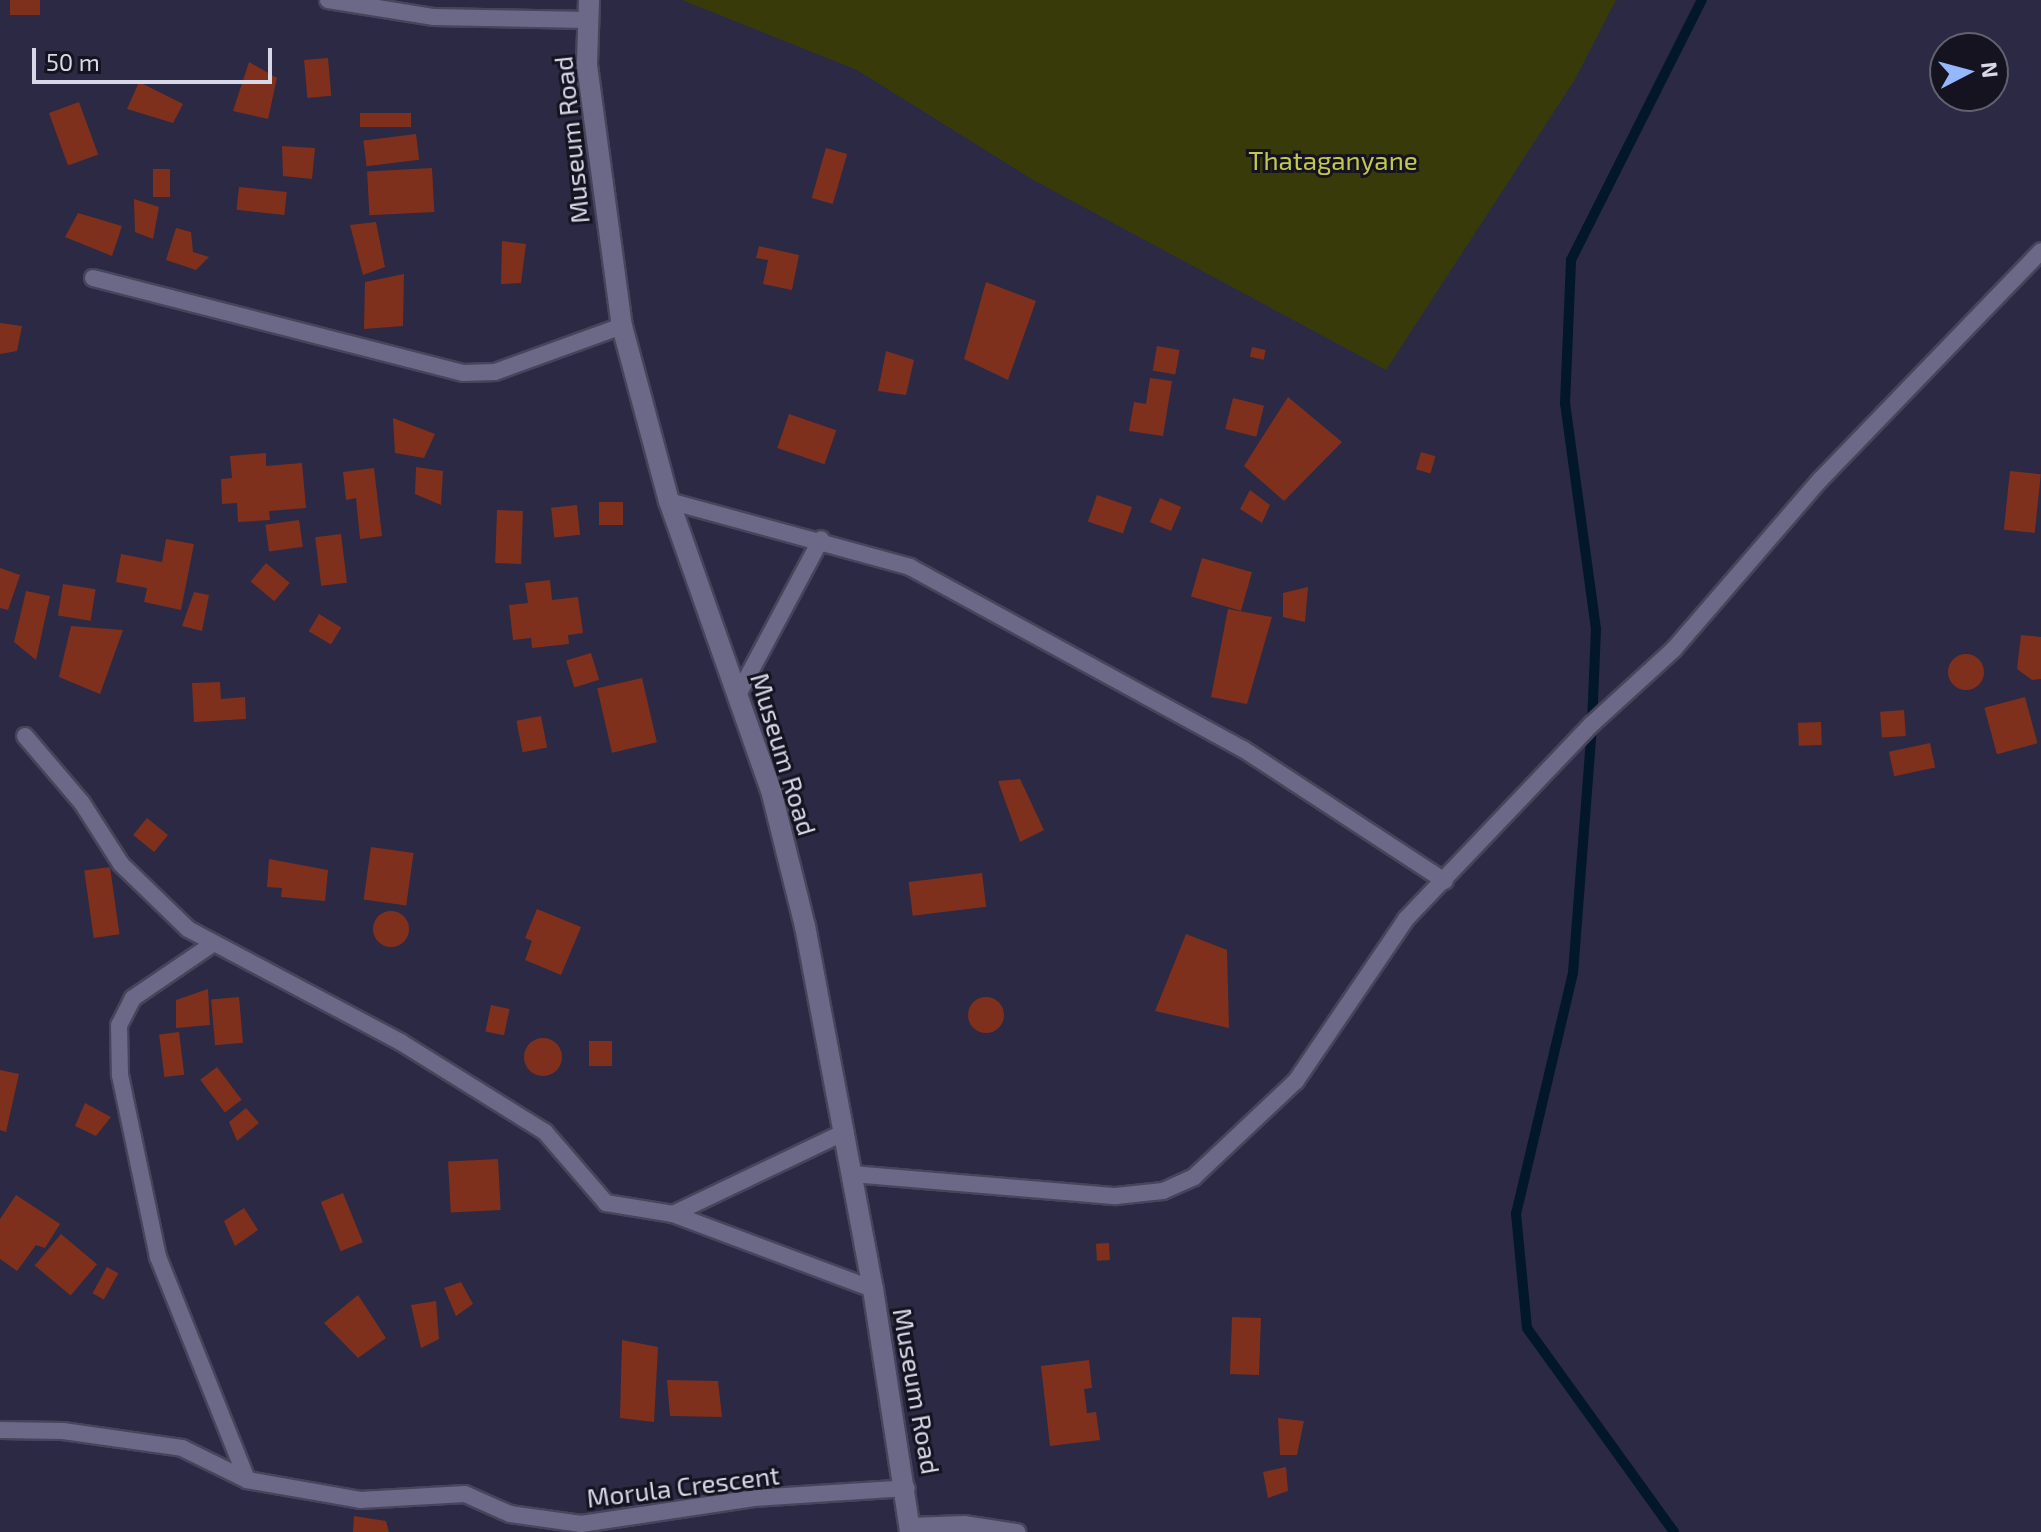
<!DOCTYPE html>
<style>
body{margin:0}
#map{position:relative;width:2041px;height:1532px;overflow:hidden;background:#2b2943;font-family:"Exo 2",sans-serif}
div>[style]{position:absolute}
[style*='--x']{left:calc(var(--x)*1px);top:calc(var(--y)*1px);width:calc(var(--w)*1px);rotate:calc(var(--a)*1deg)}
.green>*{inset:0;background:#393a09}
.stream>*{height:10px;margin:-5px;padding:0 5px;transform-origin:5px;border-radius:5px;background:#021729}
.building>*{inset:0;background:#7f301c;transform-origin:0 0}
.round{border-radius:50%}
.roads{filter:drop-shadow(2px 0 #47445b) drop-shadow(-2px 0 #47445b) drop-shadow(0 2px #47445b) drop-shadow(0 -2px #47445b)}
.lane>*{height:16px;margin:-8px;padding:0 8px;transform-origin:8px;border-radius:8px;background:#6b6987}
.secondary>*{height:20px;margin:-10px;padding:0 10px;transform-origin:10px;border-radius:10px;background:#6b6987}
span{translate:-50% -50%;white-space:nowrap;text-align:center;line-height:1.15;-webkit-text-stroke:6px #14131f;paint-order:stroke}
.street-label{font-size:26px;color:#d7d7e8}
.park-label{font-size:26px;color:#c3c74b}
.north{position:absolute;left:1929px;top:32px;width:80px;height:80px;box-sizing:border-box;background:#14131f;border:2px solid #62616f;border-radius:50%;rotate:84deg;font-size:22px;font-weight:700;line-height:32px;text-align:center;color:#d7d7e8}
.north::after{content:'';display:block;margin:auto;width:28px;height:36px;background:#94b7fd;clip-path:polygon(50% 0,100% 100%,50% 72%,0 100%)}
.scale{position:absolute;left:32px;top:48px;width:240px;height:36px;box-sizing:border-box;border:4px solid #d7d7e8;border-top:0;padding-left:10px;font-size:24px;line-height:28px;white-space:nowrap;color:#d7d7e8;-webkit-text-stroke:6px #14131f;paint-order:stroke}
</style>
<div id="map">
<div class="green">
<i style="clip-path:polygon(682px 0,1616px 0,1574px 81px,1386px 370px,1035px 181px,857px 70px)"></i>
</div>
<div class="stream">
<i style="--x:1674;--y:1532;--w:251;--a:-125.8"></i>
<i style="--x:1527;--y:1328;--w:115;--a:-95.5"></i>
<i style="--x:1516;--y:1214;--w:248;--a:-76.7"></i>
<i style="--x:1573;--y:973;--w:250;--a:-85.6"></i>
<i style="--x:1592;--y:724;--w:95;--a:-87.6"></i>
<i style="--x:1596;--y:629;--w:227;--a:-97.8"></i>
<i style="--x:1565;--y:404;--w:144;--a:-87.6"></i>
<i style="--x:1571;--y:260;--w:291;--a:-63.3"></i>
</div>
<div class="building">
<i style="left:10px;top:0;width:30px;height:15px"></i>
<i style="left:328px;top:58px;width:38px;height:24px;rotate:85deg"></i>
<i style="clip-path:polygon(249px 62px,277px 78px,268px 119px,233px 111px)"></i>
<i style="clip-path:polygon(139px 82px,183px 104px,173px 123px,127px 109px)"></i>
<i style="left:79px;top:102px;width:56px;height:32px;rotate:70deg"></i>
<i style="left:411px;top:113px;width:14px;height:51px;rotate:90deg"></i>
<i style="left:416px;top:134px;width:26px;height:53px;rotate:83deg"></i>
<i style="clip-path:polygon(282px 146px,315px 148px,312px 179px,283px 176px)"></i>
<i style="left:826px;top:148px;width:22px;height:52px;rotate:16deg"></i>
<i style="left:432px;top:168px;width:44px;height:65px;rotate:87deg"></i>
<i style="left:153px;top:169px;width:17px;height:28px"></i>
<i style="left:239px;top:187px;width:48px;height:23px;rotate:6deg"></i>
<i style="clip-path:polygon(134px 199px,159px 207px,153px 239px,135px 232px)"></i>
<i style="clip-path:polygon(78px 213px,122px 226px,112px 256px,65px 237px)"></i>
<i style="clip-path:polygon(376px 222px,385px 267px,363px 275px,350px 225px)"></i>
<i style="clip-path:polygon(176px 228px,191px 232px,193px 252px,209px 257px,196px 270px,166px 260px)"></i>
<i style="clip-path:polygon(502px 241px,526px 244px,521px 283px,501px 284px)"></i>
<i style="clip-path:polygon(759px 246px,799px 255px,792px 290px,763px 284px,768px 260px,756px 258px)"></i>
<i style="clip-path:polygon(404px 274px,403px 326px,364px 329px,365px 282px)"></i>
<i style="clip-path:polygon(986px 282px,1036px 301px,1008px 380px,964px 359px)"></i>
<i style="clip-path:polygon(0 323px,22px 326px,17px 351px,0 354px)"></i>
<i style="left:1157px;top:346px;width:23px;height:25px;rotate:10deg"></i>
<i style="left:1252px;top:347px;width:14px;height:10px;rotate:12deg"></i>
<i style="clip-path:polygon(886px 351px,914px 360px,906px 395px,878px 391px)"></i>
<i style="clip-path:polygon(1150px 378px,1172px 381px,1163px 436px,1129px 431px,1134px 402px,1146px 404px)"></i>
<i style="clip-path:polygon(1288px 397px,1342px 442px,1284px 501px,1244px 466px)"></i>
<i style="left:1233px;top:398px;width:32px;height:32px;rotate:14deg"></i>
<i style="left:789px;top:414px;width:50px;height:36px;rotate:19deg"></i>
<i style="clip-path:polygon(393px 418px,435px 434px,424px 458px,395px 453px)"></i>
<i style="left:1421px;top:452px;width:15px;height:18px;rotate:16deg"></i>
<i style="clip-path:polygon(266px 453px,266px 466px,302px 463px,306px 508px,269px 511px,270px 520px,238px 522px,237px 503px,222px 504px,221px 479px,232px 478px,230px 456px)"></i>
<i style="clip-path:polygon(416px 467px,443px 471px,441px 505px,415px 494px)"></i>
<i style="clip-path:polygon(374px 468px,382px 536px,360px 539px,356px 498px,346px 500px,343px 472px)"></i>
<i style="left:2010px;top:471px;width:31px;height:59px;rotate:6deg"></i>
<i style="clip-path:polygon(1250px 490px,1270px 505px,1262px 523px,1240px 509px)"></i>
<i style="left:1097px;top:495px;width:37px;height:28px;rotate:19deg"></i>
<i style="left:1160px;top:498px;width:23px;height:26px;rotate:23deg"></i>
<i style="left:599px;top:502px;width:24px;height:23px"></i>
<i style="left:577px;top:505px;width:30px;height:26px;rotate:84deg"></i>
<i style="left:497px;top:510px;width:26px;height:53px;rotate:2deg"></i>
<i style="left:299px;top:520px;width:27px;height:34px;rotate:82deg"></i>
<i style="left:341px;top:534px;width:49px;height:26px;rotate:83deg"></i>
<i style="clip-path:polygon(166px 539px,194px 544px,181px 610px,144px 602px,147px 588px,116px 582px,121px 554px,162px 562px)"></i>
<i style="left:1202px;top:558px;width:52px;height:40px;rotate:16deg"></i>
<i style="left:266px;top:563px;width:31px;height:24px;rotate:40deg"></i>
<i style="clip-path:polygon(0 568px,20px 575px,8px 610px,0 608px)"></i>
<i style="clip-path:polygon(550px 580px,552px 600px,578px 597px,583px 633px,568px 635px,569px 644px,532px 648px,531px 638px,513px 640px,509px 605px,528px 603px,525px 583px)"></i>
<i style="left:63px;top:584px;width:33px;height:32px;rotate:9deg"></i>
<i style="clip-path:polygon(1308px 587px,1305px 622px,1283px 617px,1283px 593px)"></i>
<i style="clip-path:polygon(26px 591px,50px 596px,36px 660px,14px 642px)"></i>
<i style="clip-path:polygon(194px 592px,209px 595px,202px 631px,182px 626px)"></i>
<i style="clip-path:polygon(1228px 609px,1272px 617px,1247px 704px,1211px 697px)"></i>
<i style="left:319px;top:614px;width:26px;height:20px;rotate:31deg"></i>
<i style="clip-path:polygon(71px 626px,123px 630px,100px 694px,59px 677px)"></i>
<i style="clip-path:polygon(2021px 635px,2041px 637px,2041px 679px,2032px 680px,2017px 669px)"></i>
<i style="left:591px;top:653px;width:28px;height:26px;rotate:73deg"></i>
<i class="round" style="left:1948px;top:654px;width:36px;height:36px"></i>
<i style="left:642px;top:678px;width:66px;height:46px;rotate:77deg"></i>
<i style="clip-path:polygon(220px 682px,221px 699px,245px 697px,246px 719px,194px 722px,192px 683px)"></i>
<i style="left:2025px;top:697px;width:48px;height:42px;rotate:75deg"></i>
<i style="left:1904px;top:710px;width:26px;height:24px;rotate:86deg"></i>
<i style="left:541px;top:716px;width:32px;height:25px;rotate:79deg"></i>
<i style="left:1821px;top:722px;width:23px;height:23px;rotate:88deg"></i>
<i style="left:1930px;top:743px;width:25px;height:42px;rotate:78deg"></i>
<i style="clip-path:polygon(1020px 779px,1044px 830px,1020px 842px,998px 781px)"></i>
<i style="left:147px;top:818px;width:27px;height:22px;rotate:39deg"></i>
<i style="left:371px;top:847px;width:43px;height:53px;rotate:8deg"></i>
<i style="clip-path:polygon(269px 859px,328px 870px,325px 901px,281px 897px,282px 888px,267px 887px)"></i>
<i style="left:110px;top:867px;width:68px;height:26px;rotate:82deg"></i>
<i style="left:982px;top:873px;width:34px;height:74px;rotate:83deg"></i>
<i style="clip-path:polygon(537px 909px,581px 927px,561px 975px,525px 960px,532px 941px,525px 938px)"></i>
<i class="round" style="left:373px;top:911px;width:36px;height:36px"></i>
<i style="clip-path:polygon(1186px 934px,1227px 950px,1229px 1028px,1155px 1011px)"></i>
<i style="clip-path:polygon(208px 989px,210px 1025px,176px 1028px,176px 1000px)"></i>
<i class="round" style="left:968px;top:997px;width:36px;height:36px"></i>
<i style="left:239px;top:997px;width:46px;height:28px;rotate:85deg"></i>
<i style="left:491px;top:1005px;width:19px;height:27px;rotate:12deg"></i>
<i style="left:179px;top:1032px;width:43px;height:20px;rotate:83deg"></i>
<i class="round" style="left:524px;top:1038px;width:38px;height:38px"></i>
<i style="left:589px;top:1041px;width:23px;height:25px"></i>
<i style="left:217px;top:1067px;width:41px;height:21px;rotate:53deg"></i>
<i style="clip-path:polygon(0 1070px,19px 1074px,6px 1132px,0 1130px)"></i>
<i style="clip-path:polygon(85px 1103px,111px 1117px,96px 1136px,75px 1126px)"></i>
<i style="clip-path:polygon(246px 1108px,259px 1123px,237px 1141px,229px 1122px)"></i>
<i style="left:498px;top:1159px;width:51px;height:50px;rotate:87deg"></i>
<i style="left:343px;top:1193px;width:53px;height:24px;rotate:68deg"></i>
<i style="clip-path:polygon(16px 1195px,60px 1224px,45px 1248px,36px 1245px,17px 1271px,0 1259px,0 1219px)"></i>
<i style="clip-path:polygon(244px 1208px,258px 1230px,235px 1246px,224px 1221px)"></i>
<i style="left:61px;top:1234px;width:47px;height:41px;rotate:40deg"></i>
<i style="left:1109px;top:1243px;width:17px;height:13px;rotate:87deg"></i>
<i style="left:107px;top:1267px;width:13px;height:30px;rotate:29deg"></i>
<i style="clip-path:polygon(461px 1282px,473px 1304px,456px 1316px,444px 1288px)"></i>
<i style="clip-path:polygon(358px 1295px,386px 1338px,358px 1358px,324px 1323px)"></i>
<i style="clip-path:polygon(436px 1301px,439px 1339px,421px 1348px,411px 1305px)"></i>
<i style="left:1232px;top:1317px;width:29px;height:57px;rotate:2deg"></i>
<i style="clip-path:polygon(622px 1340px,658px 1347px,654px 1422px,620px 1418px)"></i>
<i style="clip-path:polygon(1089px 1360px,1092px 1388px,1084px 1389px,1087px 1413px,1096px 1412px,1100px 1440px,1050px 1446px,1041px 1366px)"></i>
<i style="clip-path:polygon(667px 1380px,718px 1381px,722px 1417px,670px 1416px)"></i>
<i style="clip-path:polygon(1278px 1418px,1304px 1421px,1297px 1455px,1280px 1455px)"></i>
<i style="clip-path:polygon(1286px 1467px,1288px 1491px,1268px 1498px,1263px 1472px)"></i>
<i style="clip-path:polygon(354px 1516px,386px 1521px,389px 1532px,353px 1532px)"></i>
</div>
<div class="roads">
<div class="lane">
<i style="--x:328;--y:0;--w:106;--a:9.2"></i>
<i style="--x:433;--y:17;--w:155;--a:1.1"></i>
<i style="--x:93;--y:278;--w:382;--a:14.4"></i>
<i style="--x:463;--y:373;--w:32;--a:-2"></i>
<i style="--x:495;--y:372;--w:135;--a:-19.9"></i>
<i style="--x:669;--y:501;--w:250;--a:15.3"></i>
<i style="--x:910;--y:567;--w:379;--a:28.7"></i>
<i style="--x:1243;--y:749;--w:241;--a:33.2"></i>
<i style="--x:740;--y:691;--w:172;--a:-61.9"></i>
<i style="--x:25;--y:736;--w:88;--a:49.6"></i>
<i style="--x:82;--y:803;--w:72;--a:57.4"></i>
<i style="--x:121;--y:864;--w:93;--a:44.1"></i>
<i style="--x:188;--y:929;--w:242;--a:28"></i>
<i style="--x:402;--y:1043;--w:168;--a:31.9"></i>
<i style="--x:545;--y:1132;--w:94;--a:49.3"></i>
<i style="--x:606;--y:1203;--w:68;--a:9.3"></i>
<i style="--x:673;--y:1214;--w:214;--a:20.6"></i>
<i style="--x:214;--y:943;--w:98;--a:145.8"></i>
<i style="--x:133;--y:998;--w:30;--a:117"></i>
<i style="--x:119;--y:1025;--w:50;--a:88.9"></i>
<i style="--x:120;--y:1075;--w:186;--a:78.2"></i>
<i style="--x:158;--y:1257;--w:240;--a:68.2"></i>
<i style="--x:852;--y:1174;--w:265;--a:4.8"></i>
<i style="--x:1116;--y:1196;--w:47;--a:-6.1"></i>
<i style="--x:1163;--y:1191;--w:34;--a:-24"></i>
<i style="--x:1194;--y:1177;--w:140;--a:-43.3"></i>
<i style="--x:1296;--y:1081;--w:196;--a:-55.8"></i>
<i style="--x:1406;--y:919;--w:269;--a:-46.4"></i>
<i style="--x:1592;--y:724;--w:111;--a:-42.4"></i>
<i style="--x:1674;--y:649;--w:223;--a:-49.2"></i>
<i style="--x:1820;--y:480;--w:318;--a:-46"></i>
<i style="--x:673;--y:1214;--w:191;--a:-25.5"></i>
<i style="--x:0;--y:1430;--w:63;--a:0.9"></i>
<i style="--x:63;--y:1431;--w:120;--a:8.1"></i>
<i style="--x:182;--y:1448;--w:72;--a:26.2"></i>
<i style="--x:247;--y:1480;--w:115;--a:10"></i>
<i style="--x:360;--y:1500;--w:105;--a:-3.3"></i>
<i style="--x:465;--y:1494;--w:49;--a:24"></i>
<i style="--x:510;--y:1514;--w:72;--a:8"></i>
<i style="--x:581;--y:1524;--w:175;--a:-8.5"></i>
<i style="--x:754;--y:1498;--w:153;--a:-3.7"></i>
<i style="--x:910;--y:1526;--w:54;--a:-2.1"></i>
<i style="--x:964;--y:1524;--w:54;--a:8.6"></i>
</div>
<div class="secondary">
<i style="--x:589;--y:0;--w:65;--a:91.8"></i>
<i style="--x:587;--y:65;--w:263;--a:82.4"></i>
<i style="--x:622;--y:326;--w:181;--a:75"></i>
<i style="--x:669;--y:501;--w:311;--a:70.6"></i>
<i style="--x:772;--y:794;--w:136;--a:76"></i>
<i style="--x:805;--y:926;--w:369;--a:79.4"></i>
<i style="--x:873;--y:1289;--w:246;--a:81.3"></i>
</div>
</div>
<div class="street-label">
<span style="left:571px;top:140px;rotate:-96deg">Museum Road</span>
<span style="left:784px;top:754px;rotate:73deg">Museum Road</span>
<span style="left:917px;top:1391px;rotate:80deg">Museum Road</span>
<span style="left:683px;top:1486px;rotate:-7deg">Morula Crescent</span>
</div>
<div class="park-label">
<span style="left:1333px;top:160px">Thataganyane</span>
</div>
<div class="north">N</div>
<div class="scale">50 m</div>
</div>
